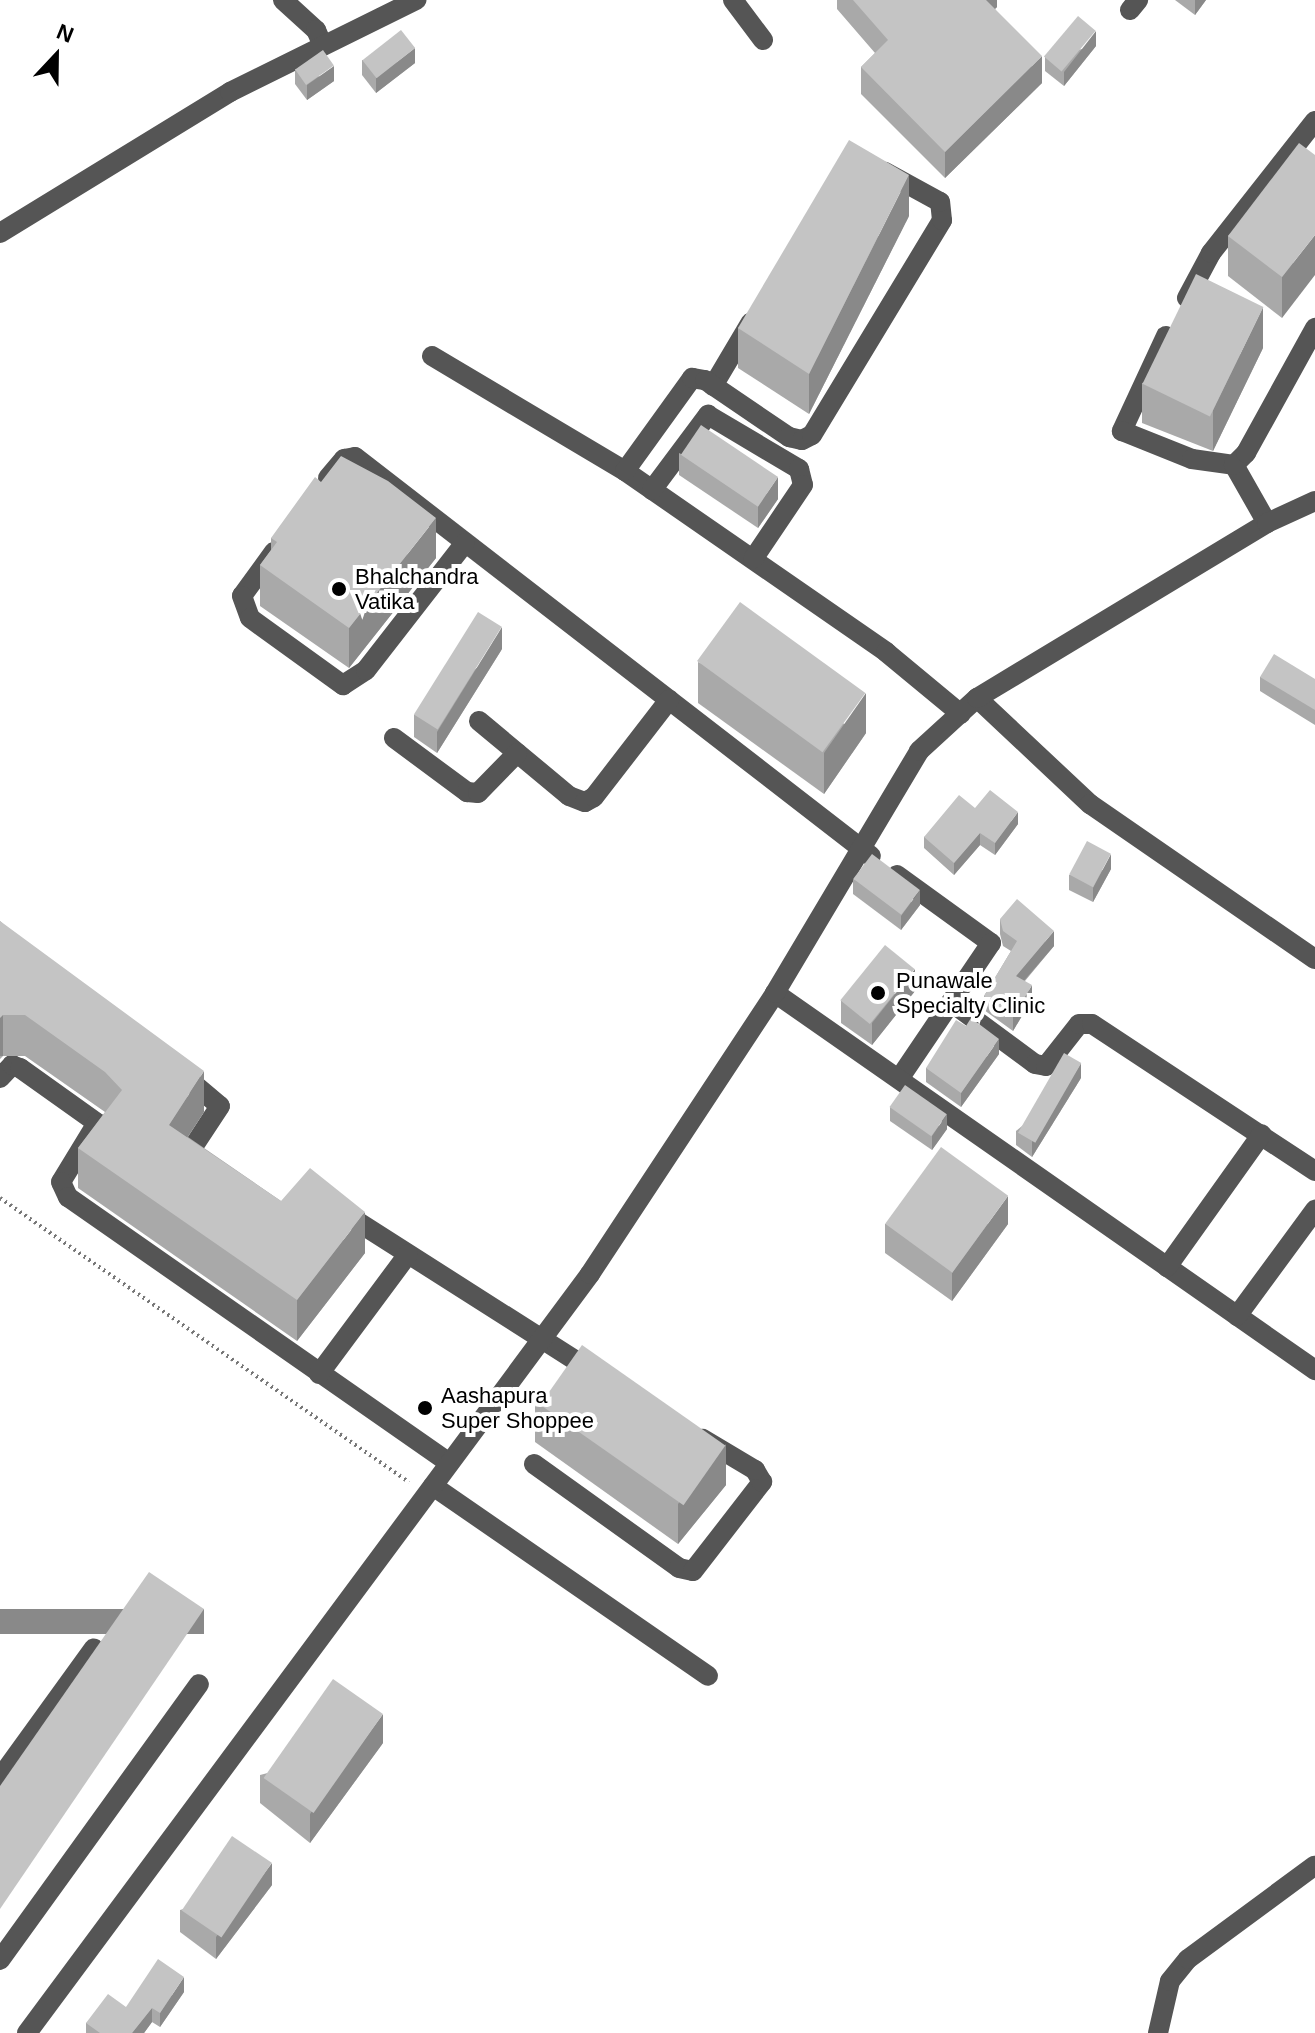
<!DOCTYPE html>
<style>
body{margin:0}
#map{position:relative;width:1315px;height:2033px;overflow:hidden;background:#fff;font-family:Helvetica,sans-serif}
div>[style]{position:absolute}
[style*='--x']{left:calc(var(--x)*1px);top:calc(var(--y)*1px);width:calc(var(--w)*1px);rotate:calc(var(--a)*1deg)}
.path>*{height:4px;margin-top:-2px;transform-origin:0;background:repeating-linear-gradient(90deg,#777 0 2px,transparent 0 6px)}
.minor>*{height:20px;margin:-10px;padding:0 10px;transform-origin:10px;border-radius:10px;background:#555}
.wall>*{inset:0;background:#a9a9a9}
.shaded-wall>*{inset:0;background:#898989;transform-origin:0 0}
.building>*{inset:0;background:#c4c4c4;transform-origin:0 0}
.dots>*{width:22px;height:22px;translate:-50% -50%;box-sizing:border-box;border:4px solid #fff;border-radius:50%}
span{translate:-50% -50%;white-space:nowrap;text-align:center;line-height:1.15;-webkit-text-stroke:8px #fff;paint-order:stroke}
.poi-label{font-size:22px;color:#000}
.left{translate:0 -50%;text-align:left}
.north{position:absolute;left:16px;top:16px;width:80px;height:80px;-webkit-text-stroke:6px #fff;paint-order:stroke;rotate:22deg;font-size:22px;font-weight:700;line-height:32px;text-align:center;color:#000}
.north::after{content:'';display:block;margin:auto;width:28px;height:36px;background:#000;clip-path:polygon(50% 0,100% 100%,50% 72%,0 100%)}
</style>
<div id="map">
<div class="path">
<i style="--x:0;--y:1198;--w:498;--a:34.8"></i>
</div>
<div class="minor">
<i style="--x:283;--y:0;--w:45;--a:42.3"></i>
<i style="--x:316;--y:30;--w:17;--a:66"></i>
<i style="--x:733;--y:0;--w:50;--a:53.1"></i>
<i style="--x:1130;--y:10;--w:13;--a:-51"></i>
<i style="--x:0;--y:233;--w:270;--a:-31.5"></i>
<i style="--x:230;--y:92;--w:208;--a:-26.3"></i>
<i style="--x:1187;--y:298;--w:51;--a:-61.9"></i>
<i style="--x:1211;--y:253;--w:168;--a:-51.8"></i>
<i style="--x:1166;--y:336;--w:105;--a:114.9"></i>
<i style="--x:1122;--y:431;--w:75;--a:21.8"></i>
<i style="--x:1192;--y:459;--w:42;--a:8.1"></i>
<i style="--x:432;--y:356;--w:225;--a:30.8"></i>
<i style="--x:625;--y:471;--w:318;--a:34.7"></i>
<i style="--x:886;--y:652;--w:97;--a:39.6"></i>
<i style="--x:713;--y:386;--w:74;--a:-59.3"></i>
<i style="--x:625;--y:471;--w:115;--a:-54.2"></i>
<i style="--x:692;--y:378;--w:13;--a:9"></i>
<i style="--x:705;--y:380;--w:102;--a:34.2"></i>
<i style="--x:789;--y:437;--w:13;--a:13"></i>
<i style="--x:802;--y:440;--w:11;--a:-27"></i>
<i style="--x:812;--y:435;--w:251;--a:-58.8"></i>
<i style="--x:942;--y:220;--w:18;--a:-96"></i>
<i style="--x:940;--y:202;--w:63;--a:-151.4"></i>
<i style="--x:328;--y:478;--w:25;--a:-50"></i>
<i style="--x:344;--y:459;--w:11;--a:-10"></i>
<i style="--x:355;--y:457;--w:652;--a:37.71"></i>
<i style="--x:652;--y:490;--w:94;--a:-53.3"></i>
<i style="--x:708;--y:415;--w:106;--a:30.7"></i>
<i style="--x:799;--y:469;--w:16;--a:76"></i>
<i style="--x:803;--y:485;--w:89;--a:124"></i>
<i style="--x:1267;--y:523;--w:67;--a:-119.6"></i>
<i style="--x:1234;--y:465;--w:17;--a:-45"></i>
<i style="--x:1246;--y:453;--w:143;--a:-61.1"></i>
<i style="--x:274;--y:552;--w:54;--a:126"></i>
<i style="--x:242;--y:596;--w:23;--a:70"></i>
<i style="--x:250;--y:618;--w:115;--a:35.8"></i>
<i style="--x:343;--y:685;--w:27;--a:-33"></i>
<i style="--x:366;--y:670;--w:161;--a:-52.1"></i>
<i style="--x:977;--y:698;--w:155;--a:43.2"></i>
<i style="--x:1090;--y:804;--w:273;--a:34.6"></i>
<i style="--x:479;--y:721;--w:117;--a:39.8"></i>
<i style="--x:569;--y:796;--w:17;--a:21"></i>
<i style="--x:585;--y:802;--w:10;--a:-29"></i>
<i style="--x:594;--y:797;--w:123;--a:-52.3"></i>
<i style="--x:394;--y:738;--w:91;--a:36.5"></i>
<i style="--x:467;--y:792;--w:11;--a:5"></i>
<i style="--x:478;--y:793;--w:56;--a:-45.7"></i>
<i style="--x:897;--y:875;--w:116;--a:35.9"></i>
<i style="--x:991;--y:943;--w:164;--a:124.1"></i>
<i style="--x:775;--y:993;--w:659;--a:34.92"></i>
<i style="--x:951;--y:1002;--w:104;--a:36.4"></i>
<i style="--x:1035;--y:1064;--w:11;--a:10"></i>
<i style="--x:1046;--y:1066;--w:53;--a:-51.8"></i>
<i style="--x:1079;--y:1024;--w:13;--a:0"></i>
<i style="--x:1092;--y:1024;--w:267;--a:33.4"></i>
<i style="--x:183;--y:1075;--w:48;--a:40"></i>
<i style="--x:220;--y:1106;--w:56;--a:123.4"></i>
<i style="--x:189;--y:1153;--w:13;--a:58"></i>
<i style="--x:0;--y:1078;--w:18;--a:-47"></i>
<i style="--x:12;--y:1065;--w:9;--a:21"></i>
<i style="--x:20;--y:1068;--w:95;--a:35.5"></i>
<i style="--x:97;--y:1123;--w:69;--a:121.4"></i>
<i style="--x:61;--y:1182;--w:17;--a:65"></i>
<i style="--x:68;--y:1197;--w:465;--a:34.9"></i>
<i style="--x:344;--y:1213;--w:296;--a:32.5"></i>
<i style="--x:1167;--y:1267;--w:163;--a:-54.5"></i>
<i style="--x:1237;--y:1316;--w:132;--a:-53.7"></i>
<i style="--x:319;--y:1374;--w:149;--a:-53.4"></i>
<i style="--x:534;--y:1464;--w:178;--a:35.6"></i>
<i style="--x:679;--y:1568;--w:14;--a:12"></i>
<i style="--x:693;--y:1571;--w:113;--a:-52.2"></i>
<i style="--x:762;--y:1482;--w:14;--a:-120"></i>
<i style="--x:755;--y:1470;--w:61;--a:-149.2"></i>
<i style="--x:433;--y:1486;--w:334;--a:34.6"></i>
<i style="--x:0;--y:1778;--w:160;--a:-54.1"></i>
<i style="--x:0;--y:1960;--w:340;--a:-54.2"></i>
<i style="--x:27;--y:2033;--w:945;--a:-53.43"></i>
<i style="--x:590;--y:1274;--w:336;--a:-56.6"></i>
<i style="--x:775;--y:993;--w:282;--a:-59.2"></i>
<i style="--x:919;--y:751;--w:79;--a:-42.4"></i>
<i style="--x:977;--y:698;--w:339;--a:-31.1"></i>
<i style="--x:1267;--y:523;--w:53;--a:-24.6"></i>
<i style="--x:1158;--y:2033;--w:53;--a:-77"></i>
<i style="--x:1170;--y:1981;--w:28;--a:-51"></i>
<i style="--x:1188;--y:1959;--w:157;--a:-36.4"></i>
</div>
<div class="wall">
<i style="clip-path:polygon(837px 0,997px 0,997px 7px,995px 9px,1042px 83px,945px 178px,861px 94px,861px 67px,875px 53px,837px 9px)"></i>
<i style="clip-path:polygon(1175px 0,1206px 0,1195px 15px)"></i>
<i style="clip-path:polygon(1096px 46px,1064px 86px,1045px 71px,1045px 57px)"></i>
<i style="clip-path:polygon(362px 60px,415px 63px,376px 93px,362px 75px)"></i>
<i style="clip-path:polygon(295px 69px,334px 81px,307px 100px,295px 84px)"></i>
<i style="clip-path:polygon(1315px 155px,1282px 318px,1228px 276px,1228px 236px)"></i>
<i style="clip-path:polygon(909px 216px,809px 414px,738px 368px,738px 328px)"></i>
<i style="clip-path:polygon(1263px 348px,1213px 451px,1142px 423px,1142px 383px)"></i>
<i style="clip-path:polygon(679px 453px,778px 499px,758px 528px,679px 475px)"></i>
<i style="clip-path:polygon(271px 538px,436px 558px,349px 668px,260px 606px,260px 565px,271px 550px)"></i>
<i style="clip-path:polygon(502px 649px,437px 753px,414px 737px,414px 715px)"></i>
<i style="clip-path:polygon(698px 662px,866px 733px,824px 794px,698px 703px)"></i>
<i style="clip-path:polygon(1260px 677px,1315px 679px,1315px 725px,1260px 691px)"></i>
<i style="clip-path:polygon(975px 808px,1018px 824px,995px 855px,980px 845px,954px 875px,924px 848px,924px 837px)"></i>
<i style="clip-path:polygon(1111px 869px,1093px 902px,1069px 890px,1069px 875px)"></i>
<i style="clip-path:polygon(853px 879px,920px 905px,901px 930px,853px 894px)"></i>
<i style="clip-path:polygon(1000px 919px,1054px 946px,1025px 981px,1032px 999px,1013px 1031px,984px 1010px,984px 996px,1011px 951px,1003px 946px,1000px 934px)"></i>
<i style="clip-path:polygon(0 921px,204px 1112px,188px 1137px,281px 1201px,365px 1253px,297px 1341px,78px 1188px,78px 1148px,105px 1112px,25px 1056px,3px 1056px,0 1059px)"></i>
<i style="clip-path:polygon(915px 991px,872px 1045px,841px 1023px,841px 1001px)"></i>
<i style="clip-path:polygon(999px 1054px,961px 1107px,926px 1082px,926px 1068px)"></i>
<i style="clip-path:polygon(1081px 1078px,1032px 1157px,1016px 1145px,1016px 1131px)"></i>
<i style="clip-path:polygon(890px 1107px,947px 1129px,932px 1150px,890px 1121px)"></i>
<i style="clip-path:polygon(885px 1224px,1008px 1224px,952px 1301px,885px 1253px)"></i>
<i style="clip-path:polygon(535px 1401px,726px 1485px,678px 1544px,535px 1442px)"></i>
<i style="clip-path:polygon(383px 1743px,310px 1843px,260px 1803px,260px 1775px)"></i>
<i style="clip-path:polygon(272px 1885px,216px 1959px,180px 1932px,180px 1910px)"></i>
<i style="clip-path:polygon(184px 1992px,160px 2027px,152px 2022px,144px 2033px,86px 2033px,86px 2023px,126px 2007px)"></i>
</div>
<div class="shaded-wall">
<i style="clip-path:polygon(981px 0,997px 0,997px 7px,981px 22px)"></i>
<i style="clip-path:polygon(1195px 0,1206px 0,1195px 15px)"></i>
<i style="clip-path:polygon(1096px 31px,1096px 46px,1064px 86px,1064px 72px)"></i>
<i style="clip-path:polygon(415px 48px,415px 63px,376px 93px,376px 78px)"></i>
<i style="clip-path:polygon(1042px 56px,1042px 83px,945px 178px,945px 152px)"></i>
<i style="clip-path:polygon(334px 66px,334px 81px,307px 100px,307px 85px)"></i>
<i style="clip-path:polygon(909px 175px,909px 216px,809px 414px,809px 374px)"></i>
<i style="clip-path:polygon(1315px 235px,1315px 275px,1282px 318px,1282px 277px)"></i>
<i style="clip-path:polygon(1263px 307px,1263px 348px,1213px 451px,1213px 410px)"></i>
<i style="clip-path:polygon(778px 477px,778px 499px,758px 528px,758px 506px)"></i>
<i style="clip-path:polygon(436px 518px,436px 558px,349px 668px,349px 628px)"></i>
<i style="clip-path:polygon(502px 627px,502px 649px,437px 753px,437px 732px)"></i>
<i style="clip-path:polygon(866px 693px,866px 733px,824px 794px,824px 753px)"></i>
<i style="clip-path:polygon(1018px 812px,1018px 824px,995px 855px,995px 843px)"></i>
<i style="clip-path:polygon(980px 833px,980px 845px,954px 875px,954px 863px)"></i>
<i style="clip-path:polygon(1111px 854px,1111px 869px,1093px 902px,1093px 888px)"></i>
<i style="clip-path:polygon(920px 890px,920px 905px,901px 930px,901px 916px)"></i>
<i style="clip-path:polygon(1054px 931px,1054px 946px,1016px 990px,1016px 976px)"></i>
<i style="clip-path:polygon(915px 969px,915px 991px,872px 1045px,872px 1023px)"></i>
<i style="clip-path:polygon(1032px 985px,1032px 999px,1013px 1031px,1013px 1017px)"></i>
<i style="left:3px;top:1015px;width:41px;height:4px;rotate:90deg"></i>
<i style="clip-path:polygon(999px 1039px,999px 1054px,961px 1107px,961px 1093px)"></i>
<i style="clip-path:polygon(1081px 1063px,1081px 1078px,1032px 1157px,1032px 1142px)"></i>
<i style="clip-path:polygon(204px 1071px,204px 1112px,169px 1165px,169px 1125px)"></i>
<i style="clip-path:polygon(947px 1114px,947px 1129px,932px 1150px,932px 1136px)"></i>
<i style="clip-path:polygon(1008px 1196px,1008px 1224px,952px 1301px,952px 1273px)"></i>
<i style="clip-path:polygon(365px 1212px,365px 1253px,297px 1341px,297px 1300px)"></i>
<i style="clip-path:polygon(726px 1444px,726px 1485px,678px 1544px,678px 1504px)"></i>
<i style="left:204px;top:1609px;width:25px;height:363px;rotate:90deg"></i>
<i style="clip-path:polygon(383px 1714px,383px 1743px,310px 1843px,310px 1814px)"></i>
<i style="clip-path:polygon(272px 1863px,272px 1885px,216px 1959px,216px 1937px)"></i>
<i style="clip-path:polygon(184px 1977px,184px 1992px,160px 2027px,160px 2013px)"></i>
<i style="clip-path:polygon(152px 2008px,152px 2022px,144px 2033px,132px 2033px)"></i>
</div>
<div class="building">
<i style="clip-path:polygon(853px 0,986px 0,1042px 56px,945px 152px,861px 67px,888px 40px)"></i>
<i style="left:1078px;top:16px;width:23px;height:53px;rotate:40deg"></i>
<i style="left:401px;top:30px;width:23px;height:49px;rotate:52deg"></i>
<i style="left:323px;top:50px;width:19px;height:34px;rotate:55deg"></i>
<i style="clip-path:polygon(849px 140px,909px 175px,809px 374px,738px 328px)"></i>
<i style="clip-path:polygon(1299px 143px,1315px 155px,1315px 235px,1282px 277px,1228px 236px)"></i>
<i style="left:1196px;top:274px;width:75px;height:122px;rotate:26deg"></i>
<i style="left:701px;top:425px;width:93px;height:36px;rotate:34deg"></i>
<i style="clip-path:polygon(341px 456px,388px 481px,436px 518px,349px 628px,260px 565px,277px 542px,271px 538px,315px 477px,321px 482px)"></i>
<i style="left:740px;top:602px;width:155px;height:73px;rotate:36deg"></i>
<i style="left:478px;top:612px;width:28px;height:121px;rotate:32deg"></i>
<i style="clip-path:polygon(1274px 654px,1315px 679px,1315px 710px,1260px 677px)"></i>
<i style="clip-path:polygon(990px 790px,1018px 812px,995px 843px,980px 833px,954px 863px,924px 837px,959px 795px,975px 808px)"></i>
<i style="left:1087px;top:841px;width:27px;height:38px;rotate:28deg"></i>
<i style="left:872px;top:854px;width:60px;height:31px;rotate:37deg"></i>
<i style="clip-path:polygon(1017px 899px,1054px 931px,1016px 976px,1032px 985px,1013px 1017px,984px 996px,1017px 941px,1003px 931px,1000px 919px)"></i>
<i style="clip-path:polygon(0 921px,204px 1071px,169px 1125px,281px 1201px,310px 1168px,365px 1212px,297px 1300px,78px 1148px,122px 1090px,105px 1072px,25px 1015px,3px 1015px,0 1018px)"></i>
<i style="left:885px;top:945px;width:38px;height:71px;rotate:39deg"></i>
<i style="clip-path:polygon(971px 1018px,999px 1039px,961px 1093px,926px 1068px,956px 1020px,966px 1026px)"></i>
<i style="left:1064px;top:1053px;width:20px;height:92px;rotate:30deg"></i>
<i style="left:905px;top:1085px;width:51px;height:27px;rotate:35deg"></i>
<i style="left:941px;top:1147px;width:83px;height:95px;rotate:36deg"></i>
<i style="left:582px;top:1345px;width:175px;height:73px;rotate:35deg"></i>
<i style="clip-path:polygon(149px 1572px,204px 1609px,0 1909px,0 1786px)"></i>
<i style="left:333px;top:1679px;width:61px;height:121px;rotate:35deg"></i>
<i style="left:232px;top:1836px;width:48px;height:90px;rotate:34deg"></i>
<i style="clip-path:polygon(158px 1959px,184px 1977px,160px 2013px,152px 2008px,132px 2033px,100px 2033px,86px 2023px,108px 1994px,126px 2007px)"></i>
</div>
<div class="dots">
<i style="left:339px;top:589px;background:#000"></i>
<i style="left:878px;top:993px;background:#000"></i>
<i style="left:425px;top:1408px;background:#000"></i>
</div>
<div class="poi-label">
<span class="left" style="left:355px;top:589px">Bhalchandra<br>Vatika</span>
<span class="left" style="left:896px;top:993px">Punawale<br>Specialty Clinic</span>
<span class="left" style="left:441px;top:1408px">Aashapura<br>Super Shoppee</span>
</div>
<div class="north">N</div>
</div>
